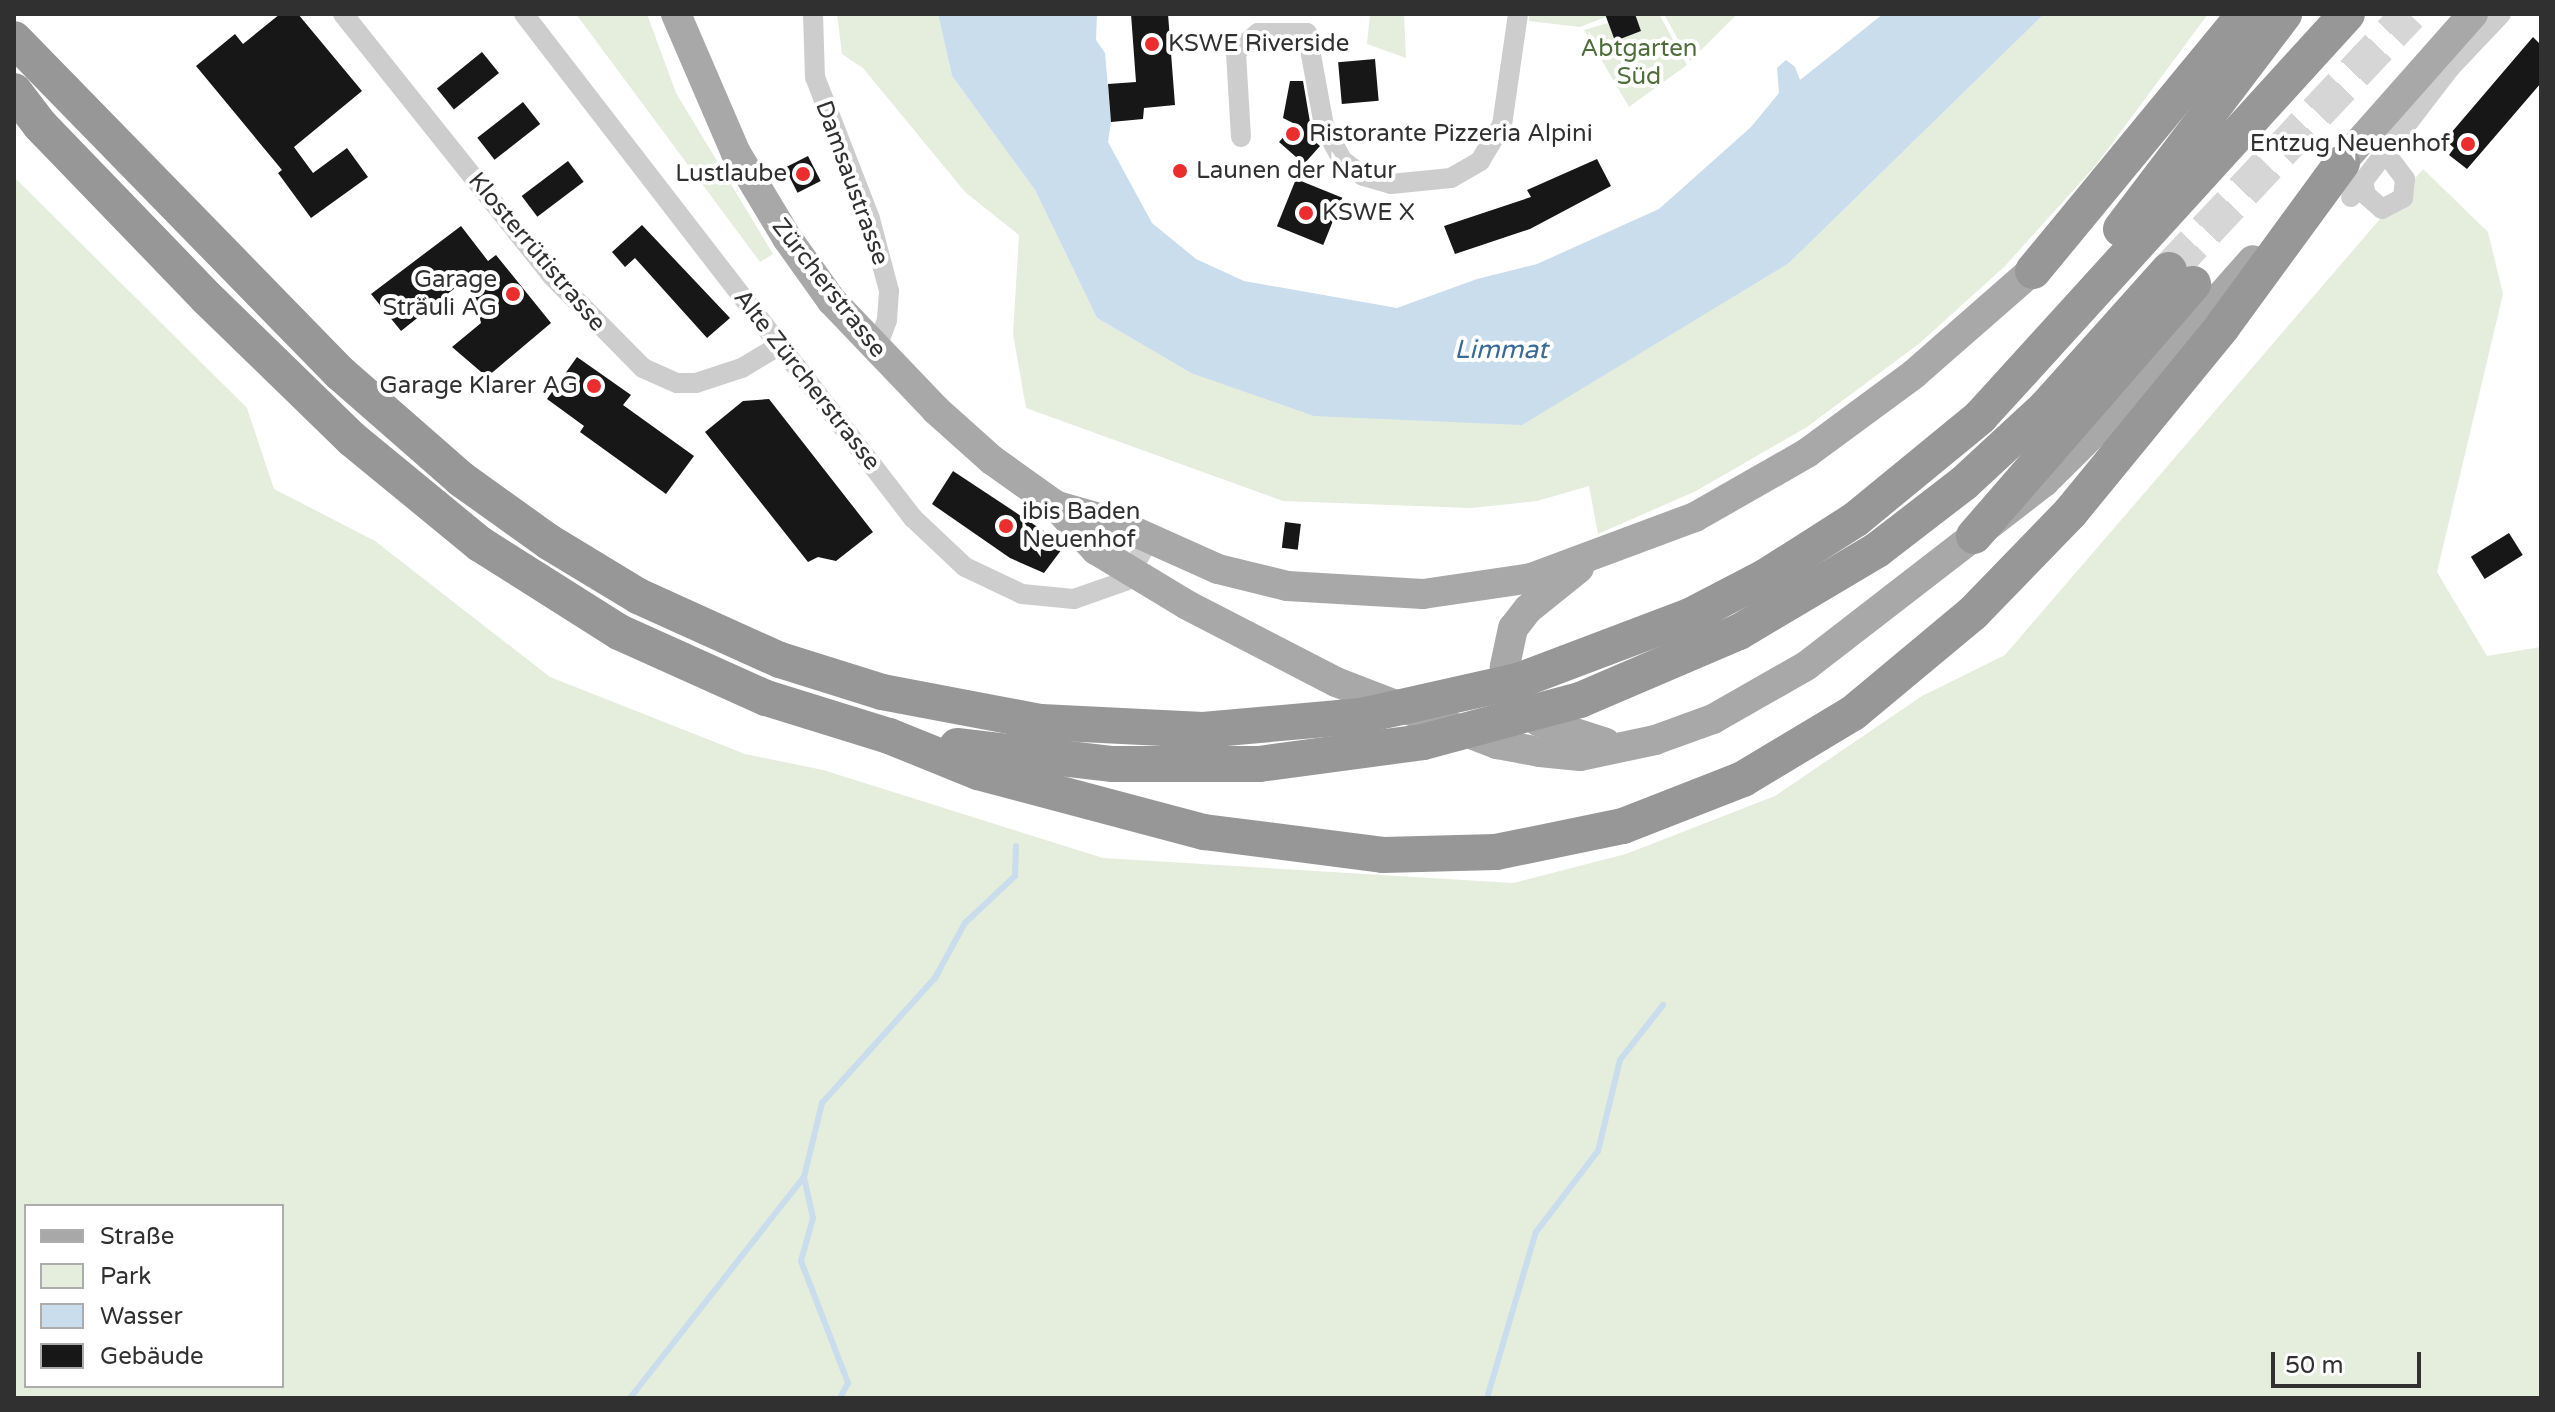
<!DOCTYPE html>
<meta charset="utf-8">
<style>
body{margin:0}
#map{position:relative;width:2555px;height:1412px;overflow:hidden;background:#fff;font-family:"Varela Round",sans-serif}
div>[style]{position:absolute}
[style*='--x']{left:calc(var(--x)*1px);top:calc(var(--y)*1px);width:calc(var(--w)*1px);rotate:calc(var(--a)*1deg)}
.green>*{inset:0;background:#e5eddd}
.water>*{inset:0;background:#c9dded}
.stream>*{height:6px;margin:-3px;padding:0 3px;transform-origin:3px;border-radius:3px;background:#c9dded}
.building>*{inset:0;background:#171717;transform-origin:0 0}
.highway-tunnel>*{height:36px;margin-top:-18px;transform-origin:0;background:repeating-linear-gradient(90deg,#d6d6d6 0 36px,transparent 0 54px)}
.street>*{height:20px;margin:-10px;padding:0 10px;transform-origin:10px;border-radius:10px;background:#cdcdcd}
.primary>*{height:30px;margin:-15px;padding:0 15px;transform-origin:15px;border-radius:15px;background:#a8a8a8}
.highway>*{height:36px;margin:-18px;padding:0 18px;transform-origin:18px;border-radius:18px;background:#979797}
.highway-bridge>*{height:36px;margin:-18px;padding:0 18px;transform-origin:18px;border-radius:18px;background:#979797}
.dots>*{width:22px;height:22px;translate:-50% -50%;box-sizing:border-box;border:4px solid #fff;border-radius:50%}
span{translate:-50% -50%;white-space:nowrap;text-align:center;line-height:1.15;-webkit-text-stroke:8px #fff;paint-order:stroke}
.poi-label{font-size:24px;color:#303030}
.left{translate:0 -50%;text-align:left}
.right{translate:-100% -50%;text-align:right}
.park-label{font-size:24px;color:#4f6d3b}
.street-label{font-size:24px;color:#303030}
.water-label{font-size:26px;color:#3a6b95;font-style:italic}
.frame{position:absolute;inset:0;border:16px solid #303030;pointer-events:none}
.legend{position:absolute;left:24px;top:1204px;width:260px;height:184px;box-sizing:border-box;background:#fff;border:2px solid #acacac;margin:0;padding:10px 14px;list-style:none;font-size:24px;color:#303030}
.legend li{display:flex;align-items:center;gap:16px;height:40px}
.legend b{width:40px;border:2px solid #acacac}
.scale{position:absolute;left:2271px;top:1352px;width:150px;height:36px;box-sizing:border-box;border:4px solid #303030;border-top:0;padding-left:10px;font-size:24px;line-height:28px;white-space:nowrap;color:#303030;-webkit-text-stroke:6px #fff;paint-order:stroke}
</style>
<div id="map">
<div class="green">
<i style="clip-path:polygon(576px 14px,647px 14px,676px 93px,773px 254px,760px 262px)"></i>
<i style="clip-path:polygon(837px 14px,938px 14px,952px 76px,1035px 190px,1097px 318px,1191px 373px,1664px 336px,1789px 263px,2044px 14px,2208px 14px,2096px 165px,2005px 266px,1920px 343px,1807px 427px,1696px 491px,1598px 534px,1589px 486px,1537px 501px,1471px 508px,1283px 501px,1026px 408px,1013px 334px,1019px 235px,965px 192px,863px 68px,842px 54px)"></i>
<i style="clip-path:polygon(1370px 14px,1404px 14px,1406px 58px,1367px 44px)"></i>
<i style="clip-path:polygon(1529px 14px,1613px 14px,1580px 27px,1529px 21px)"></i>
<i style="clip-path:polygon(1635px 14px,1659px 14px,1687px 65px,1629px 107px,1584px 30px,1608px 23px,1615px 41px)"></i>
<i style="clip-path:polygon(1664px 14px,1737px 14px,1690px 61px)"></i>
<i style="clip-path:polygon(evenodd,2423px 169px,2488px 232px,2503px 294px,2437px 572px,2487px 656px,2541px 647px,2541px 1398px,14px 1398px,14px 177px,247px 408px,274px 489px,375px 541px,550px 677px,745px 754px,823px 770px,1103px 858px,1513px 883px,1626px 854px,1775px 796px,1922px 696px,2005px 655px,2423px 169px,26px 1206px,282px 1206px,282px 1386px,26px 1386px,26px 1206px)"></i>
</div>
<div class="water">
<i style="clip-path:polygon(938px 14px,1097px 14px,1096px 40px,1105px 53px,1111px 122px,1108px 142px,1152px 223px,1196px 259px,1244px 281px,1397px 308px,1477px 279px,1537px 264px,1659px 209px,1751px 127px,1779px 93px,1777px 68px,1786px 60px,1795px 67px,1800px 80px,1883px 14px,2044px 14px,1789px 263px,1522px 425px,1314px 416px,1191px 373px,1097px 318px,1035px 190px,952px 76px)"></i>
</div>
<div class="stream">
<i style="--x:804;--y:1177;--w:42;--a:77.6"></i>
<i style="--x:813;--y:1218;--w:45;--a:105.6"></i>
<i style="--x:801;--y:1261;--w:131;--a:68.9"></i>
<i style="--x:848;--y:1383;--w:17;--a:118"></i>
<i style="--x:630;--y:1398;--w:281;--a:-51.8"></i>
<i style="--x:804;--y:1177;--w:76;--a:-76.3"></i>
<i style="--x:822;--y:1103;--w:169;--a:-47.9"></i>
<i style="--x:935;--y:978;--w:63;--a:-61.4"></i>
<i style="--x:965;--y:923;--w:69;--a:-43.2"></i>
<i style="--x:1015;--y:876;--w:30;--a:-88"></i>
<i style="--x:1487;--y:1398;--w:173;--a:-73.6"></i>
<i style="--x:1536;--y:1232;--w:102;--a:-52.6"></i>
<i style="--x:1598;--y:1151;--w:94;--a:-76.4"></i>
<i style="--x:1620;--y:1060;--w:70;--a:-52"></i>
</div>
<div class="building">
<i style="clip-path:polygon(280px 14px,298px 14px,362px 91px,294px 147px,313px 173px,347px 148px,368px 177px,311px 218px,278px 173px,282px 170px,196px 66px,235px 34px,243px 44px)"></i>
<i style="clip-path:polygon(1131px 14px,1168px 14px,1175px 105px,1144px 108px,1143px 119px,1111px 122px,1108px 84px,1136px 82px)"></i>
<i style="clip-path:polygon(1605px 14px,1635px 14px,1641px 31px,1615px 41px)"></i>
<i style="clip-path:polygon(2533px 37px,2541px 45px,2541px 83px,2467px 169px,2449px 155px,2454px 148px,2445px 140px)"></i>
<i style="left:482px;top:52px;width:27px;height:58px;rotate:51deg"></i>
<i style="left:1375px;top:59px;width:42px;height:37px;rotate:85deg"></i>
<i style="clip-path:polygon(1290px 81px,1303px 81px,1313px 140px,1320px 146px,1304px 164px,1279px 142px,1295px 124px,1283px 118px)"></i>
<i style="left:523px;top:102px;width:28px;height:58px;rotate:52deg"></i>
<i style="left:808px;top:156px;width:28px;height:26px;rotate:63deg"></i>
<i style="clip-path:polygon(1597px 159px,1611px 186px,1530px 229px,1455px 254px,1444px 226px,1531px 197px,1527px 190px)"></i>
<i style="left:568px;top:161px;width:26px;height:58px;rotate:53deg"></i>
<i style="left:1296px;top:179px;width:50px;height:51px;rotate:22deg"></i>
<i style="clip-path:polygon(642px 225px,730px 318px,707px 338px,635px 258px,625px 267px,612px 252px)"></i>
<i style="clip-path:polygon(461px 226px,488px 261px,496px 255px,551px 323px,487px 377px,452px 347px,481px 323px,470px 276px,401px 331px,371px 294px)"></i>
<i style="clip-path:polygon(577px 357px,631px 395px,623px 405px,694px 456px,666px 494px,580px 432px,584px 426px,547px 399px)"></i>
<i style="clip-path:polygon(769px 399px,873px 532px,836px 561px,818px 557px,808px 562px,705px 432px,743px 401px)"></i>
<i style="clip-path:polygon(953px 471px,1065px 545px,1044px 573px,1010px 558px,932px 504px)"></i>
<i style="left:1285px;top:522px;width:16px;height:26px;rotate:7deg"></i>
<i style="left:2509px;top:533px;width:26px;height:45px;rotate:58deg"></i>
</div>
<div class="highway-tunnel">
<i style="--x:2169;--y:270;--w:351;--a:-46.8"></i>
</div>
<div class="street">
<i style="--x:343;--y:14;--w:334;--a:51.4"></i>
<i style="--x:551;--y:275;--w:131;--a:45.3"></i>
<i style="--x:643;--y:368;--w:37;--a:24"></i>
<i style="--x:677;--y:383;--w:19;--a:0"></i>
<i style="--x:696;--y:383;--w:48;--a:-18.1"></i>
<i style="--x:742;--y:368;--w:44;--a:-31.2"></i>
<i style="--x:524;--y:14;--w:637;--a:52.34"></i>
<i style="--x:913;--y:518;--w:71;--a:43.3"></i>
<i style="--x:965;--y:567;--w:63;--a:25.3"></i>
<i style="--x:1022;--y:594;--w:52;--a:5.5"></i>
<i style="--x:1074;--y:599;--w:54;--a:-19.4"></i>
<i style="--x:1125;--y:581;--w:48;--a:-59.7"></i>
<i style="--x:813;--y:14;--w:63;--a:88.2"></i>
<i style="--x:815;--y:77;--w:152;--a:68.8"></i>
<i style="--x:870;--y:219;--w:74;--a:75.2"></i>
<i style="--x:889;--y:291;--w:29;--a:94"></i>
<i style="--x:887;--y:320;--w:32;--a:110"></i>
<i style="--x:1241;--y:137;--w:85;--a:-93.4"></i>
<i style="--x:1236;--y:52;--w:29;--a:-41"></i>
<i style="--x:1258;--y:33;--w:49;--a:0"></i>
<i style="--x:1307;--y:33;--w:95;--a:79.6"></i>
<i style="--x:1324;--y:126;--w:38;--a:62"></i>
<i style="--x:1342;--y:160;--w:26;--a:37"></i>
<i style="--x:1363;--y:176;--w:29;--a:16"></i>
<i style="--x:1391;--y:184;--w:60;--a:-5.7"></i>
<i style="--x:1451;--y:178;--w:34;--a:-30"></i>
<i style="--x:1480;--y:161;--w:42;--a:-58.6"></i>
<i style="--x:1502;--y:125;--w:112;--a:-81.8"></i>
<i style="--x:2363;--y:181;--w:14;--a:78"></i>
<i style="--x:2366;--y:195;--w:21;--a:41"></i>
<i style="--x:2382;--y:209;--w:24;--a:-28"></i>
<i style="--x:2403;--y:198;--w:19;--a:-84"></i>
<i style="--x:2405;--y:179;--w:34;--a:-127"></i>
<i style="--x:2351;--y:197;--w:163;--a:-52.5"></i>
<i style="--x:2450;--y:68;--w:74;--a:-46.6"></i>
</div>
<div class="primary">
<i style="--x:676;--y:14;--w:151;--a:66.7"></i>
<i style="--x:736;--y:153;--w:99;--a:59"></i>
<i style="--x:787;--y:238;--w:77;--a:54.5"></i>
<i style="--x:832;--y:301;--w:151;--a:46.3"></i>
<i style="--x:936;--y:410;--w:75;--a:41.8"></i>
<i style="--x:992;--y:460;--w:77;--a:35.5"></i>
<i style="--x:1055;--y:505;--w:61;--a:47.7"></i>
<i style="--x:1096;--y:550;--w:106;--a:31.1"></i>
<i style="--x:1187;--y:605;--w:168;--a:27.3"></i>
<i style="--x:1336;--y:682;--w:173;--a:21.1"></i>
<i style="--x:1497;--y:744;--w:44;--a:10.5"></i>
<i style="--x:1540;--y:752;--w:40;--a:5.7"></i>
<i style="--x:1580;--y:756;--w:77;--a:-12"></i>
<i style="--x:1655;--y:740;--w:62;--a:-19.9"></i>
<i style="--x:1713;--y:719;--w:107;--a:-29.7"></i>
<i style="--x:1806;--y:666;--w:301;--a:-37.7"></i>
<i style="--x:2044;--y:482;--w:141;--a:-44.7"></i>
<i style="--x:2144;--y:383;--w:164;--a:-48.5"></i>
<i style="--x:2326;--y:180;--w:222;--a:-48.5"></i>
<i style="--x:1057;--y:506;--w:58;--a:15.9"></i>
<i style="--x:1113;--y:522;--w:115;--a:24.1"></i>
<i style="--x:1218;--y:569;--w:71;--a:13.8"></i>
<i style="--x:1287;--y:586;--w:136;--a:3.4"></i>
<i style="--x:1423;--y:594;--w:109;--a:-8.4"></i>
<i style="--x:1531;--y:578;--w:175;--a:-20.4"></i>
<i style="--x:1695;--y:517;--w:129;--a:-29.7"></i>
<i style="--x:1807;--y:453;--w:133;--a:-36.4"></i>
<i style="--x:1914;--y:374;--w:181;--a:-41.2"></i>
<i style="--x:1579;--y:568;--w:65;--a:141.2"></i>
<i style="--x:1528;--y:609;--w:24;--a:128"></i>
<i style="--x:1513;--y:628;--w:40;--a:102"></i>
<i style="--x:1505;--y:667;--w:28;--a:73"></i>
<i style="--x:1513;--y:694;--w:37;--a:47"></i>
<i style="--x:1538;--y:721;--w:71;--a:17.9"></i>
</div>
<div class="highway">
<i style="--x:14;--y:39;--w:467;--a:45.7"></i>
<i style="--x:340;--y:373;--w:161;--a:41.2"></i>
<i style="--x:461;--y:479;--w:108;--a:35.6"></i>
<i style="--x:549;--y:542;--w:104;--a:31.2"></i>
<i style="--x:638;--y:596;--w:156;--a:24.3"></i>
<i style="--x:780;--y:660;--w:107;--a:17.4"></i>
<i style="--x:882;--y:692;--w:162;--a:10.7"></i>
<i style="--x:14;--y:91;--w:43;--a:52.6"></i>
<i style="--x:40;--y:125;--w:240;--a:46"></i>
<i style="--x:207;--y:298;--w:202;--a:44.2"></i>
<i style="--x:352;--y:439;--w:166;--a:39.4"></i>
<i style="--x:480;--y:544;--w:165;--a:32.3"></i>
<i style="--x:619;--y:632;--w:161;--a:24.2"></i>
<i style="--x:766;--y:698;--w:129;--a:17.2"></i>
<i style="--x:889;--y:736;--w:96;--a:22"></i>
<i style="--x:978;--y:772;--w:234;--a:14.9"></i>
<i style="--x:1204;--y:832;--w:180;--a:7.3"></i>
<i style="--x:1383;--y:855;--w:113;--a:-1.5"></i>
<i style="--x:1496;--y:852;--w:130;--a:-11.6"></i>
<i style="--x:1623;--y:826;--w:129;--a:-21.4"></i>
<i style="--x:1743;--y:779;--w:128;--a:-31"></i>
<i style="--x:1853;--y:713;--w:156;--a:-39.8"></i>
<i style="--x:1973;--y:613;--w:139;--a:-45.9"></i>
<i style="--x:2070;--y:513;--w:240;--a:-50.7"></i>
<i style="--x:2222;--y:327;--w:203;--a:-53.8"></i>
<i style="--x:2121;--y:229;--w:270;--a:-52.8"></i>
<i style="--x:2033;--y:271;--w:333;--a:-50.5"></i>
<i style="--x:1974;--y:536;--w:334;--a:-49"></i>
<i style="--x:1690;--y:616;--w:85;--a:-27.5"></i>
<i style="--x:1765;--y:577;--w:108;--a:-32.5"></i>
<i style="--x:1856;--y:519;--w:161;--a:-39.4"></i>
<i style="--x:1980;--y:417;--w:545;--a:-47.68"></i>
<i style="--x:1739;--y:632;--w:161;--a:-30.7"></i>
<i style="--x:1877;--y:550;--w:110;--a:-37.6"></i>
<i style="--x:1964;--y:483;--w:112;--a:-42.8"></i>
<i style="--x:2046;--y:407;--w:184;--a:-48.1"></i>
<i style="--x:957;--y:746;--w:157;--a:6.6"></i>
</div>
<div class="highway-bridge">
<i style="--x:1041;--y:722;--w:162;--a:2.8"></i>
<i style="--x:1203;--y:730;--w:159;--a:-5.1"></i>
<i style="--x:1361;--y:716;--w:161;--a:-12.6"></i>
<i style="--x:1518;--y:681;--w:184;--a:-20.7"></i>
<i style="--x:1113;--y:764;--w:146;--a:0"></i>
<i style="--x:1259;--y:764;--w:165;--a:-7.6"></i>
<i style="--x:1423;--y:742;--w:163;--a:-15"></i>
<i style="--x:1580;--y:700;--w:173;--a:-23.2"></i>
</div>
<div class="dots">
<i style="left:1152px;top:44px;background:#eb2d2e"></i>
<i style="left:1293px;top:134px;background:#eb2d2e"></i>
<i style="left:2468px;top:144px;background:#eb2d2e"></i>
<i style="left:1180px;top:171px;background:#eb2d2e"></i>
<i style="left:803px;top:174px;background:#eb2d2e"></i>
<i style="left:1306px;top:213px;background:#eb2d2e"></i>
<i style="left:513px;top:294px;background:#eb2d2e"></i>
<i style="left:594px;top:386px;background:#eb2d2e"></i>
<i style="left:1006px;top:526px;background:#eb2d2e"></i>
</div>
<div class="poi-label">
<span class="left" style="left:1168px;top:44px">KSWE Riverside</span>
<span class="left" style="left:1309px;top:134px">Ristorante Pizzeria Alpini</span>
<span class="right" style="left:2450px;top:144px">Entzug Neuenhof</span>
<span class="left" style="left:1196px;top:171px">Launen der Natur</span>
<span class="right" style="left:787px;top:174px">Lustlaube</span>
<span class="left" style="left:1322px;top:213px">KSWE X</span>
<span class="right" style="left:497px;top:294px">Garage<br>Sträuli AG</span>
<span class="right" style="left:578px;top:386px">Garage Klarer AG</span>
<span class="left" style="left:1022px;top:526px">ibis Baden<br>Neuenhof</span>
</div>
<div class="park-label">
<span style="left:1639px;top:63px">Abtgarten<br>Süd</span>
</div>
<div class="street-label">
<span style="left:852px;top:183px;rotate:70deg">Damsaustrasse</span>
<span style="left:537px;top:252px;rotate:50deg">Klosterrütistrasse</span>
<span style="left:829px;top:288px;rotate:52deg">Zürcherstrasse</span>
<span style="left:807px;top:380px;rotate:52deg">Alte Zürcherstrasse</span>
</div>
<div class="water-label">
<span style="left:1501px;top:350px">Limmat</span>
</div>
<div class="frame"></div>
<ul class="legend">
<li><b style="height:10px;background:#a8a8a8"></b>Straße</li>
<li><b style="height:22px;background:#e5eddd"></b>Park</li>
<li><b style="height:22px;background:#c9dded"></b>Wasser</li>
<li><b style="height:22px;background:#171717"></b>Gebäude</li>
</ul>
<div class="scale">50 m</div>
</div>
